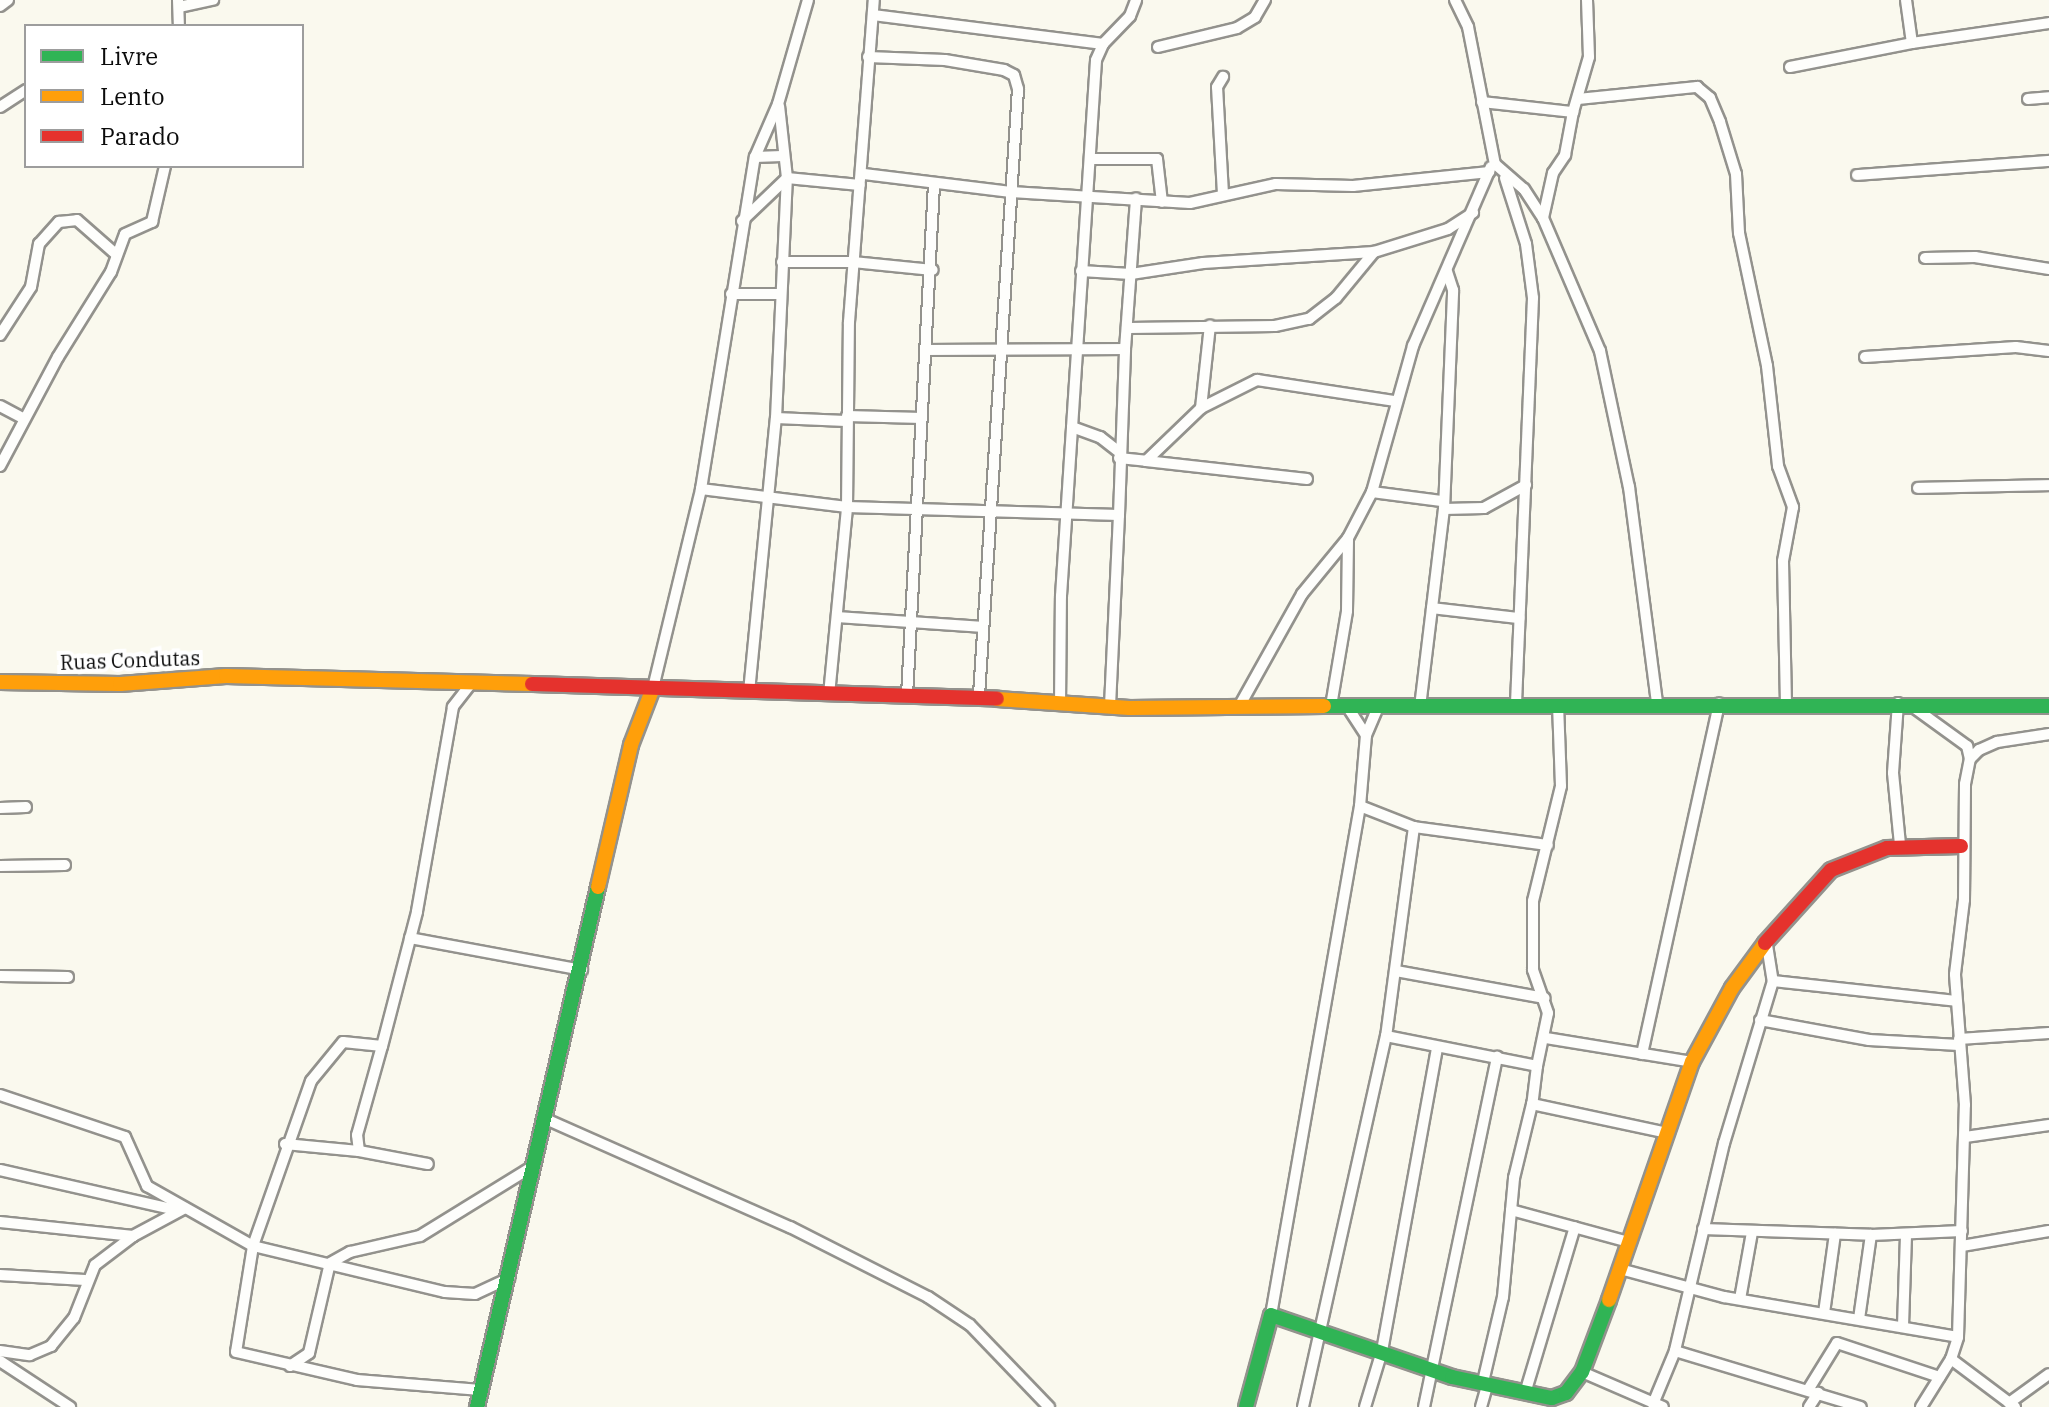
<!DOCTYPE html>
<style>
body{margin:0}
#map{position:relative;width:2049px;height:1407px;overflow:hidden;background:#faf9ee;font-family:"IBM Plex Serif",serif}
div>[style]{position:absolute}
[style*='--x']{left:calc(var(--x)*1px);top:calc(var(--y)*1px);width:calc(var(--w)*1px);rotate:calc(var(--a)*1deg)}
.roads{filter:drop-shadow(2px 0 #93928d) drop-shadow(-2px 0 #93928d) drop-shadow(0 2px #93928d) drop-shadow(0 -2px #93928d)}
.street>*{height:10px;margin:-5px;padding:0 5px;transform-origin:5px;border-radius:5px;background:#fefefc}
.fast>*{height:14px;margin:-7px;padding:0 7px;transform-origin:7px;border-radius:7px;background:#30b455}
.slow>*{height:14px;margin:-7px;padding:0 7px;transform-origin:7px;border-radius:7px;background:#ff9f0a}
.jam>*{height:14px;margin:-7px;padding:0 7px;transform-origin:7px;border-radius:7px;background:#e5322d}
span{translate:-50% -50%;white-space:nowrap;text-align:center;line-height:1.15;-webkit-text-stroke:8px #fff;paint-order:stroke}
.street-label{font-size:20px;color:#0b0b0b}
.legend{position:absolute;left:24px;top:24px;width:280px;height:144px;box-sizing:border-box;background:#fff;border:2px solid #9d9d9d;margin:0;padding:10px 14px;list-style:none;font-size:24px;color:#0b0b0b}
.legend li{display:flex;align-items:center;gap:16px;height:40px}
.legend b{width:40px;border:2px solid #9d9d9d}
</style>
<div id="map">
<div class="roads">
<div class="street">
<i style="--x:178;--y:0;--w:26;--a:88"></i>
<i style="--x:1455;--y:0;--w:30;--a:64"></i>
<i style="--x:1468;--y:27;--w:140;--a:78.9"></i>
<i style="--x:1495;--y:164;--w:38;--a:41"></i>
<i style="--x:1524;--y:189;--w:35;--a:57"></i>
<i style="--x:1543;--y:218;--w:145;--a:66.8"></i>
<i style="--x:1600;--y:351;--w:139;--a:78"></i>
<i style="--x:1629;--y:487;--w:219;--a:82.6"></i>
<i style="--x:1906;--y:0;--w:43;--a:82.1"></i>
<i style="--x:1912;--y:43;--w:138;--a:-8.3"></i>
<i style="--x:0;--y:6;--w:10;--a:-37"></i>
<i style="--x:179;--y:7;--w:35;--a:-12"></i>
<i style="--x:873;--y:15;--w:232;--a:7.2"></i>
<i style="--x:1158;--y:47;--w:81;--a:-13.5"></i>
<i style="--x:1237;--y:28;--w:21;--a:-31"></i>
<i style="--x:1255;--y:17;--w:20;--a:-60"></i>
<i style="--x:868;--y:57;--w:77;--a:2.2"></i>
<i style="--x:945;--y:60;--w:60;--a:9.6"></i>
<i style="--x:1004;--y:70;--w:11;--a:27"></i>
<i style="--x:1014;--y:75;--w:15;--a:74"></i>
<i style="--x:1018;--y:89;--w:608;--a:93.68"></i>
<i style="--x:1790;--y:67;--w:124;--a:-11.1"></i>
<i style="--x:1578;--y:99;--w:120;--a:-5.8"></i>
<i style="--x:1697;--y:87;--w:17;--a:40"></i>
<i style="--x:1710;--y:98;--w:26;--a:67"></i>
<i style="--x:1720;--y:122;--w:54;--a:72.9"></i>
<i style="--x:1736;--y:174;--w:59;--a:87.1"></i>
<i style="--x:1739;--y:233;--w:136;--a:78.1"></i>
<i style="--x:1767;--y:366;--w:101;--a:83.7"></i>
<i style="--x:1778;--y:466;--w:44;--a:69.9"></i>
<i style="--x:1793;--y:507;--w:55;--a:100.5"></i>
<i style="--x:1783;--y:561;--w:142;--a:88.8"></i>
<i style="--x:2028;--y:99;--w:21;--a:-5"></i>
<i style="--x:1482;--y:102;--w:92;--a:6.3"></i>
<i style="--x:1573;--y:112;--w:57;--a:-73.8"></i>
<i style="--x:1589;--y:57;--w:57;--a:-92"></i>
<i style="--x:0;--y:107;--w:31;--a:-33"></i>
<i style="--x:755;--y:157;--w:27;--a:-2"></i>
<i style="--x:1092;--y:159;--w:65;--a:0"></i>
<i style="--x:1157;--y:159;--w:43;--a:83.4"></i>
<i style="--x:864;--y:174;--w:148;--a:7"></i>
<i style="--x:1011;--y:192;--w:179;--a:3.5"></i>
<i style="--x:1190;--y:203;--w:88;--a:-12.5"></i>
<i style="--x:1276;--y:184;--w:77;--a:1.5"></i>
<i style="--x:1353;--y:186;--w:137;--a:-5.9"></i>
<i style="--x:1857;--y:175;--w:193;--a:-4.2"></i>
<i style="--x:1505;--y:178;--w:69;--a:72.3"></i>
<i style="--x:1526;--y:244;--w:54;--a:82.6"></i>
<i style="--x:1533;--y:298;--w:408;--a:92.4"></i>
<i style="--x:1223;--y:194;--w:107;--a:-93.2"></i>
<i style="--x:1217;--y:87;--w:12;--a:-59"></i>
<i style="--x:1543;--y:218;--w:46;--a:-77.5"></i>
<i style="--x:1553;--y:173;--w:22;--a:-56"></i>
<i style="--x:1565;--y:155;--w:44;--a:-79.5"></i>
<i style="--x:742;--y:221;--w:62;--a:-43.7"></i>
<i style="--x:787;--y:178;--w:73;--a:5.5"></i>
<i style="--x:1925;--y:258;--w:50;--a:-1.1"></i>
<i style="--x:1975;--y:257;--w:75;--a:9.2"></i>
<i style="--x:782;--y:262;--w:71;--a:0"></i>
<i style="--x:853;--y:262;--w:80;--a:5.7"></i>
<i style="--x:1081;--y:271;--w:50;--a:3.4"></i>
<i style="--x:1131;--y:274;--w:73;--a:-8.7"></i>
<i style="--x:1203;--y:263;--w:171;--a:-3.7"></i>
<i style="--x:1374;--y:252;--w:77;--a:-17.3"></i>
<i style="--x:1448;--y:229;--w:30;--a:-33"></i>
<i style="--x:731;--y:294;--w:48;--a:0"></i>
<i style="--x:1129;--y:328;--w:146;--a:-0.8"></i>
<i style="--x:1275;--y:326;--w:35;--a:-12"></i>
<i style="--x:1309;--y:319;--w:34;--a:-38"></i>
<i style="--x:1336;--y:298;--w:60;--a:-50.4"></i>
<i style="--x:0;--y:335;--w:57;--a:-57.1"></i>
<i style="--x:31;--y:287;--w:44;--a:-79.5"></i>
<i style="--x:39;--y:244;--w:30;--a:-48"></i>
<i style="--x:59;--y:222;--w:18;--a:-6"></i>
<i style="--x:77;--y:220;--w:53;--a:41.2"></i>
<i style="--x:929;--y:350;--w:196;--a:-0.3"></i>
<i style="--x:1125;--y:349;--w:151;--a:-85.8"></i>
<i style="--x:1865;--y:357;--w:151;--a:-3.8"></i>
<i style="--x:2016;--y:347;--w:33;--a:7"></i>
<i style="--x:0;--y:406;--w:27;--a:28"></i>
<i style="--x:1201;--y:408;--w:63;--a:-26.6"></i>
<i style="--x:1257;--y:380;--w:140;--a:8.7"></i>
<i style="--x:847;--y:416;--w:75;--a:1.5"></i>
<i style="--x:776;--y:418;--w:70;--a:2.5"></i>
<i style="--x:1072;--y:427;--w:30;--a:20"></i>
<i style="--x:1100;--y:437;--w:24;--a:38"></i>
<i style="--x:1119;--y:458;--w:27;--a:6"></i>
<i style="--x:1146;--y:461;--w:76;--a:-43.9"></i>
<i style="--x:1201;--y:408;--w:83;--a:-83.8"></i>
<i style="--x:1146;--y:461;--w:162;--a:6.4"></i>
<i style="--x:0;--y:466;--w:123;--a:-62"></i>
<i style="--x:58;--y:357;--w:100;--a:-58.1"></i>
<i style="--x:111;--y:272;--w:40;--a:-69.8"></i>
<i style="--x:125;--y:234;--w:30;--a:-24"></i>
<i style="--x:152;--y:222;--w:57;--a:-76.9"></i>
<i style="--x:1918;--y:488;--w:131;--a:-1.3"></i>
<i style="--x:701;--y:489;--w:147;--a:7"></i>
<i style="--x:847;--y:507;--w:272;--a:1.7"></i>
<i style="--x:1119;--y:515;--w:192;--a:92.7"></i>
<i style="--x:1372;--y:492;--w:70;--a:7.4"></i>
<i style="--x:1444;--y:509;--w:40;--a:-1.4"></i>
<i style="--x:1484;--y:508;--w:48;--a:-28.7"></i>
<i style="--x:1119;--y:515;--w:166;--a:-87.9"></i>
<i style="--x:1432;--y:608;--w:88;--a:6.6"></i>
<i style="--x:838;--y:617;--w:145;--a:3.9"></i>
<i style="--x:473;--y:681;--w:33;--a:128"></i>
<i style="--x:453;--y:707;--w:208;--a:100"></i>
<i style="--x:417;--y:912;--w:138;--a:104.6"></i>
<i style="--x:382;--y:1046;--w:39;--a:-174"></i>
<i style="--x:343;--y:1042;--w:50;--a:129.4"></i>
<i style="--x:311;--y:1081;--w:175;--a:109.4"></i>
<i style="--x:253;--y:1246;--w:107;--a:99.1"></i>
<i style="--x:236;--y:1352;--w:124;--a:13"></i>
<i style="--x:357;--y:1380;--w:124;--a:4.6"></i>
<i style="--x:653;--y:688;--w:205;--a:-76.4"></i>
<i style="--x:701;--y:489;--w:336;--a:-80.8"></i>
<i style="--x:755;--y:157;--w:58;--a:-66.5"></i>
<i style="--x:778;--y:104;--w:108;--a:-73.9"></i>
<i style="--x:749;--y:692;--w:275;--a:-84.4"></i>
<i style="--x:776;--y:418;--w:240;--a:-87.4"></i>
<i style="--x:787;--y:178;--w:72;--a:-96.3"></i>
<i style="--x:829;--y:695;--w:189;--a:-84.5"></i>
<i style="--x:847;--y:507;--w:185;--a:-89.4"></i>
<i style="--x:849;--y:322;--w:323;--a:-85.6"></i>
<i style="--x:907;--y:696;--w:513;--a:-86.98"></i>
<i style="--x:1898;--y:703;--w:70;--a:94.1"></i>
<i style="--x:1893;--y:773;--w:72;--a:84.4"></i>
<i style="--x:1909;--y:704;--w:72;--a:35.9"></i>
<i style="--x:1967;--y:746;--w:13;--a:77"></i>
<i style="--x:1060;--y:705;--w:109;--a:-89.5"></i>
<i style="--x:1061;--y:596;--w:537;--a:-86.26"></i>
<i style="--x:1096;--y:60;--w:17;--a:-66"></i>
<i style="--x:1103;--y:44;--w:39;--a:-46"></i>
<i style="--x:1130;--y:16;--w:17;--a:-69"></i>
<i style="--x:1240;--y:705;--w:127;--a:-60.8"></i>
<i style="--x:1302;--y:594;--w:72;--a:-50.6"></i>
<i style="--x:1348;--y:538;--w:52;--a:-62.4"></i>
<i style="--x:1372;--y:492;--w:152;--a:-74.3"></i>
<i style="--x:1413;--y:346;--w:195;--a:-66.5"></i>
<i style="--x:1331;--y:706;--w:96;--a:-80.4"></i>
<i style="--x:1347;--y:611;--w:73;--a:-89.2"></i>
<i style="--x:1347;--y:706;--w:35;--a:57"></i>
<i style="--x:1378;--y:707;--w:30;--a:113"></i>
<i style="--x:1366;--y:735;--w:71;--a:94.8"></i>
<i style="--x:1360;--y:806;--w:58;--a:21.3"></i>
<i style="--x:1414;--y:827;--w:211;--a:97.6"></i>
<i style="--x:1386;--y:1036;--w:154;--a:11.2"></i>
<i style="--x:1537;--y:1066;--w:38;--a:97"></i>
<i style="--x:1532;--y:1104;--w:138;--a:12.1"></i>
<i style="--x:1420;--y:707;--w:199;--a:-83.1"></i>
<i style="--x:1444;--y:509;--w:219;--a:-87.6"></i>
<i style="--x:1453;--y:290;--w:20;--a:-108"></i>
<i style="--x:0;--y:808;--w:26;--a:-2"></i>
<i style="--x:1414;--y:827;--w:135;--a:7.7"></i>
<i style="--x:0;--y:866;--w:65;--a:-0.9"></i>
<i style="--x:410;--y:938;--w:175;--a:10.5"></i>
<i style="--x:1767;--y:945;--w:36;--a:81"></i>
<i style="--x:1773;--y:981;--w:169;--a:106.8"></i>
<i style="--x:1724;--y:1143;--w:214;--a:103.3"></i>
<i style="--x:1675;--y:1351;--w:194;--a:16.8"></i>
<i style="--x:1396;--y:971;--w:151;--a:10.3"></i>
<i style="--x:0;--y:976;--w:68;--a:0.8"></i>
<i style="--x:1773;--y:981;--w:184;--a:6.2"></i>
<i style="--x:1760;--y:1020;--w:111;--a:10.4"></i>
<i style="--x:1869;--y:1040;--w:90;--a:3.2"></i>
<i style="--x:1546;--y:1038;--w:148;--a:9.3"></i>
<i style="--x:1959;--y:1039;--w:90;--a:-3.8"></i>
<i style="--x:1642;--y:1054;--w:359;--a:-77.6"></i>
<i style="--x:1537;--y:1066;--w:54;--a:-78.3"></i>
<i style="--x:1548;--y:1013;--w:46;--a:-109.2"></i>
<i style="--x:1533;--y:970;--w:69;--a:-90"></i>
<i style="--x:1533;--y:901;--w:118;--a:-76.3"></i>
<i style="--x:1561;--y:786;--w:82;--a:-92.1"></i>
<i style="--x:0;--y:1095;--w:132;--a:18.6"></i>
<i style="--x:125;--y:1137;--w:54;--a:65.8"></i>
<i style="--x:147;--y:1186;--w:122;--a:29.5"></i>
<i style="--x:253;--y:1246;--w:197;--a:13.5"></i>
<i style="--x:445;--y:1292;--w:30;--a:4"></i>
<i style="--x:475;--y:1294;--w:38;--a:-25"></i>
<i style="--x:548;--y:1120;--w:265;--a:23.9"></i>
<i style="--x:790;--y:1227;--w:155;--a:26.9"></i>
<i style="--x:928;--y:1297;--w:50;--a:33.7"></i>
<i style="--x:970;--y:1325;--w:114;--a:46.1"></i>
<i style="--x:1965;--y:1137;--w:85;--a:-8.1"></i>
<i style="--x:285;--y:1144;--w:74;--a:5.4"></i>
<i style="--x:359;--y:1151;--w:16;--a:-97"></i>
<i style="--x:357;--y:1135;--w:92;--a:-74.3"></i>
<i style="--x:359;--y:1151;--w:70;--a:10.7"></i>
<i style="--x:0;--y:1170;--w:180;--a:12.8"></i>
<i style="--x:1511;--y:1210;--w:122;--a:15.2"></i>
<i style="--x:0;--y:1222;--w:134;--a:6"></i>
<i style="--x:1703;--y:1229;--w:168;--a:2"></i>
<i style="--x:1871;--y:1235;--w:91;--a:-2.5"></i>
<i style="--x:1962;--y:1246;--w:88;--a:-9.8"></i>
<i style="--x:1620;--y:1269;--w:108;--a:15.1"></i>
<i style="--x:1724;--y:1297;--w:237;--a:9.7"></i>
<i style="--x:0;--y:1275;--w:85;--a:3.4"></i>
<i style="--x:1740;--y:1299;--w:68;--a:-79.8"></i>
<i style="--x:1824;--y:1313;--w:80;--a:-82.1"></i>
<i style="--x:1271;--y:1315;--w:517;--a:-80.08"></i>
<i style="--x:1859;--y:1319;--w:85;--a:-81.9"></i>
<i style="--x:1903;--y:1326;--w:92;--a:-88.1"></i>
<i style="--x:0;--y:1351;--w:30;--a:8"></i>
<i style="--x:30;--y:1355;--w:23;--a:-23"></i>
<i style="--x:51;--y:1346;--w:36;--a:-51"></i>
<i style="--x:74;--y:1318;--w:57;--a:-68.4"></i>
<i style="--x:95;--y:1265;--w:48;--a:-37.3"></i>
<i style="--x:133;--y:1236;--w:59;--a:-28.3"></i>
<i style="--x:1951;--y:1359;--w:80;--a:36.9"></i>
<i style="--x:0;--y:1361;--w:84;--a:33.3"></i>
<i style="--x:290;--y:1366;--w:23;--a:-34"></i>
<i style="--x:309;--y:1353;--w:92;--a:-76.9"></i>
<i style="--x:330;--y:1263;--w:23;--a:-29"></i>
<i style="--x:350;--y:1252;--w:72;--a:-12.9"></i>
<i style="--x:420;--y:1236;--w:135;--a:-31.7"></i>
<i style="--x:1582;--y:1372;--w:88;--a:23.4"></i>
<i style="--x:1483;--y:1382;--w:87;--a:-76.8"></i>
<i style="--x:1503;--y:1297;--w:120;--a:-84.7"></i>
<i style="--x:1514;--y:1178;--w:76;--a:-76.3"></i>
<i style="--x:1526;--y:1390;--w:170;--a:-73.3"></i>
<i style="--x:1808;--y:1390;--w:55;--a:-58.3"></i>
<i style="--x:1837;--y:1343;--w:108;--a:18.4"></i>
<i style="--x:2009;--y:1403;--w:49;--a:-35.9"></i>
<i style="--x:1653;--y:1404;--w:57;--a:-67.5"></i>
<i style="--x:1303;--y:1407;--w:380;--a:-77.4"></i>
<i style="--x:1365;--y:1407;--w:59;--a:-73.1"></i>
<i style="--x:1382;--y:1351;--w:309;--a:-79.7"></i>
<i style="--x:1424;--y:1407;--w:358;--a:-78.2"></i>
<i style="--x:1481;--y:1407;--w:25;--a:-74"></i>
<i style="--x:1809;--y:1407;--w:17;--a:-57"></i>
<i style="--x:1921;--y:1407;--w:57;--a:-58"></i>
<i style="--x:1951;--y:1359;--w:23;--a:-72"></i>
<i style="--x:1958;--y:1337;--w:232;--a:-88.3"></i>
<i style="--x:1965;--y:1105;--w:131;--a:-94.4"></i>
<i style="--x:1955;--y:974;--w:75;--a:-83.1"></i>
<i style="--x:1964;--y:900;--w:116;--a:-89.5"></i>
<i style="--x:1965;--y:784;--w:25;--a:-79"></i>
<i style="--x:1970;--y:759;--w:13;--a:-45"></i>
<i style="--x:1979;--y:750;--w:20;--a:-24"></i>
<i style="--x:1997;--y:742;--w:53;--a:-8.7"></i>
</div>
<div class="fast">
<i style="--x:1324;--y:706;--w:725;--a:0"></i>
<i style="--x:477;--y:1407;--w:534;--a:-76.9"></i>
<i style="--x:1246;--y:1407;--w:95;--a:-74.8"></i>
<i style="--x:1271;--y:1315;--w:191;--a:18.9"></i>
<i style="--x:1452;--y:1377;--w:102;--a:11.9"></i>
<i style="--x:1552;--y:1398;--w:15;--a:-20"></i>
<i style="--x:1566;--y:1393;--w:26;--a:-53"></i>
<i style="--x:1582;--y:1372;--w:77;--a:-69.4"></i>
</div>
<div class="slow">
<i style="--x:0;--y:682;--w:120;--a:1"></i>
<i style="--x:120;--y:684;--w:106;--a:-4.3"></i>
<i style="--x:226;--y:676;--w:306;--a:1.5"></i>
<i style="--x:997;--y:699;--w:133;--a:3.9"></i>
<i style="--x:1130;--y:708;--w:194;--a:-0.6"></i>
<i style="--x:598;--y:887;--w:146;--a:-76.9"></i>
<i style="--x:631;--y:745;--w:61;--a:-68.9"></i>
<i style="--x:1609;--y:1300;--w:252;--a:-70.8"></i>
<i style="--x:1692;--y:1062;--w:84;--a:-61.6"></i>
<i style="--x:1732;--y:988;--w:56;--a:-53.7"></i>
</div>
<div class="jam">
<i style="--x:532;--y:684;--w:465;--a:1.8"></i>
<i style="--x:1765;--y:943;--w:98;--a:-47.9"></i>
<i style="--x:1831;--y:870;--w:60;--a:-21.4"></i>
<i style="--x:1887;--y:848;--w:74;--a:-1.5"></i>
</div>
</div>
<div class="street-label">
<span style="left:130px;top:660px;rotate:-2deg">Ruas Condutas</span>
</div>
<ul class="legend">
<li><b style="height:10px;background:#30b455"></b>Livre</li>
<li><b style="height:10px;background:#ff9f0a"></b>Lento</li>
<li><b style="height:10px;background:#e5322d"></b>Parado</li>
</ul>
</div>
